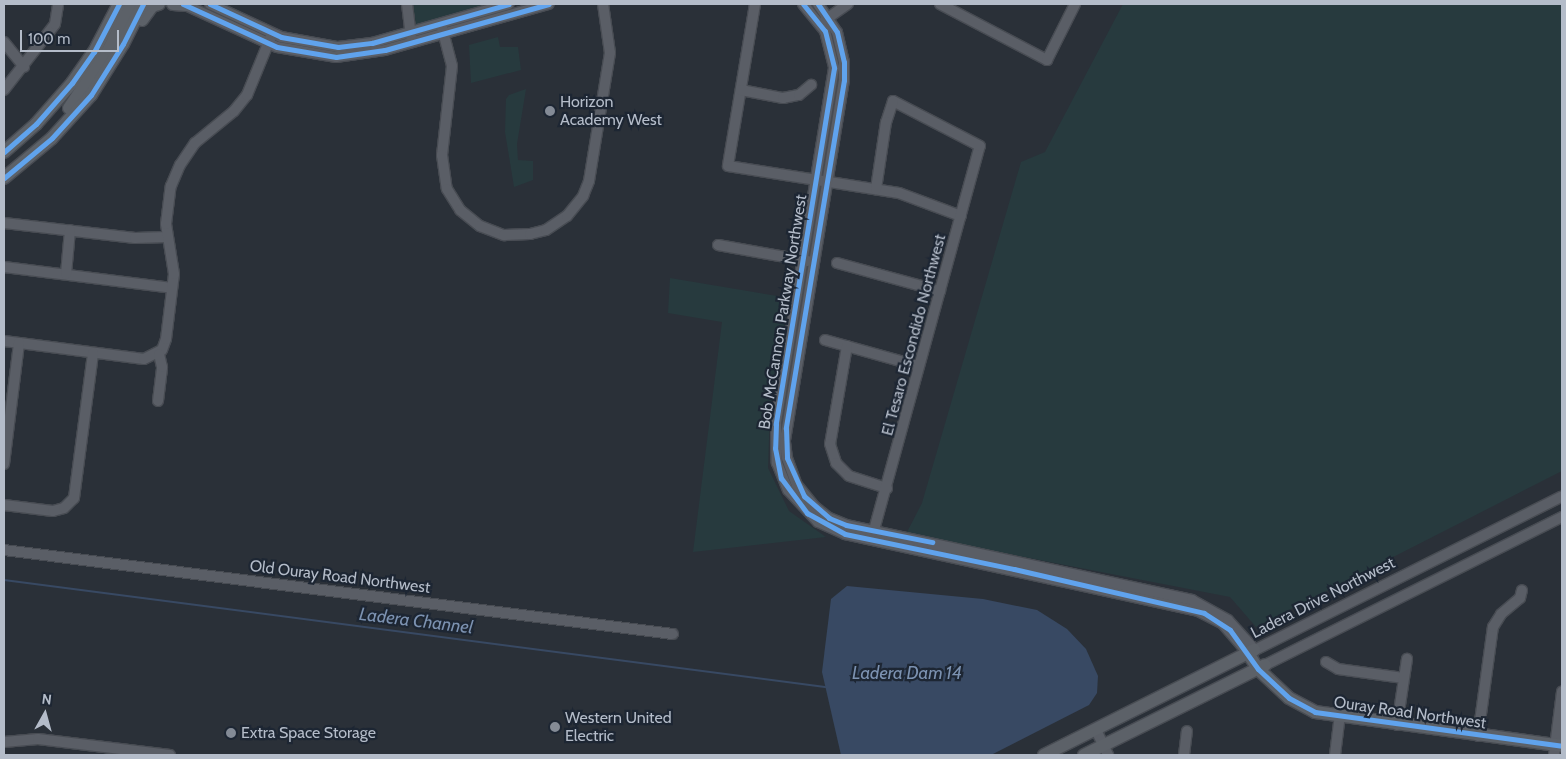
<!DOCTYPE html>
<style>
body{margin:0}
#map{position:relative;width:1566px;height:759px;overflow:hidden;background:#2a3038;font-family:Cabin,sans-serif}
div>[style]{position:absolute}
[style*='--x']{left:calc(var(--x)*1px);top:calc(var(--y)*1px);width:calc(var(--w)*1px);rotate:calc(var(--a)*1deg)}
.green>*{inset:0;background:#273a3e}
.water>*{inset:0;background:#384963}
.stream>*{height:2px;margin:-1px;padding:0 1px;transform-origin:1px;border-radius:1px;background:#384963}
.roads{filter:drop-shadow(1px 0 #484c53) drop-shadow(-1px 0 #484c53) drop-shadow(0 1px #484c53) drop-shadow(0 -1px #484c53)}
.minor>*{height:10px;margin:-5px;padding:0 5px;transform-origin:5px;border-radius:5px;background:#5a5e66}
.major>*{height:12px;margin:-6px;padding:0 6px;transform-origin:6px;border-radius:6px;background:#5c6168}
.cycleway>*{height:5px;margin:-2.5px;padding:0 2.5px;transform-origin:2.5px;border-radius:2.5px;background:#60a3ed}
.dots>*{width:14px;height:14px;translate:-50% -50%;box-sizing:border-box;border:2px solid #1d2633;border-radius:50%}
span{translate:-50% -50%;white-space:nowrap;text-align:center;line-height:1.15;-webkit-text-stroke:4.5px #1d2633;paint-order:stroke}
.poi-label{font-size:16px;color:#b4bcc9}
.left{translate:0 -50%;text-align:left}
.street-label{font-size:16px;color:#b4bcc9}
.water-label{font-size:18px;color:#7c92b1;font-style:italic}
.frame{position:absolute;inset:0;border:5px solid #b4bcc9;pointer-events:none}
.north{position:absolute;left:20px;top:689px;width:50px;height:50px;-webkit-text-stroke:4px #1d2633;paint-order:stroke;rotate:7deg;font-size:14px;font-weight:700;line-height:20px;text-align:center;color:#b4bcc9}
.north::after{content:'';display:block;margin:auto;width:18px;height:22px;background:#b4bcc9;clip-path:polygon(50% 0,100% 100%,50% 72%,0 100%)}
.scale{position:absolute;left:20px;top:30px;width:99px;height:22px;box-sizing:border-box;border:2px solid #b4bcc9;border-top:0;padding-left:6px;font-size:15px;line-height:18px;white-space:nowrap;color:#b4bcc9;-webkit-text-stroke:4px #1d2633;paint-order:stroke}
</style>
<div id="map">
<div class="green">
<i style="clip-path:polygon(413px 4px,492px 4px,416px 26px)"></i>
<i style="clip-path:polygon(1123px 4px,1562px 4px,1562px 471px,1256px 627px,1230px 597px,906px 534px,922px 503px,1021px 162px,1045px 152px)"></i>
<i style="clip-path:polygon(498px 37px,500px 47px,518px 47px,521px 70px,471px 83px,469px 45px)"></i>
<i style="clip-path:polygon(526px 89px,517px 144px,518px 160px,533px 161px,533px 180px,514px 187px,505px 132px,506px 99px,509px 95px)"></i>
<i style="clip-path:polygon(670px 278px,789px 298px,770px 411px,768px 468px,789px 511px,826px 537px,693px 552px,722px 322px,668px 313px)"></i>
</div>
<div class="water">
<i style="clip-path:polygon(847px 586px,983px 599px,1037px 610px,1067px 629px,1086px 649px,1098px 676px,1097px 693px,1089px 705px,991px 755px,841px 755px,822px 672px,831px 599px)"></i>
</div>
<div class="stream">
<i style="--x:4;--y:580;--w:828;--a:7.43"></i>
</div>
<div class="roads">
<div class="minor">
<i style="--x:183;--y:4;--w:103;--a:24.6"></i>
<i style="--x:277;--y:47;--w:60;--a:9.6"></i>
<i style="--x:336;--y:57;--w:49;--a:-8.1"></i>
<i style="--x:385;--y:50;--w:170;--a:-15.7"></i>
<i style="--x:210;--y:4;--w:78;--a:24.9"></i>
<i style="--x:281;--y:37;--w:58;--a:10"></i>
<i style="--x:338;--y:47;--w:34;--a:-7"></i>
<i style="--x:372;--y:43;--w:142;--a:-15.9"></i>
<i style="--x:407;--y:4;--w:33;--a:83"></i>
<i style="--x:755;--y:4;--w:164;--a:99.5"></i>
<i style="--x:728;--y:166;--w:173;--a:9"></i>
<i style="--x:899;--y:193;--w:66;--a:20.4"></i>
<i style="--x:803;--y:4;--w:35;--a:51"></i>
<i style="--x:825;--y:31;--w:38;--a:76"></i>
<i style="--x:834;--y:68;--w:361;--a:99.3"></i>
<i style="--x:776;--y:424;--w:39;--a:89"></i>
<i style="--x:777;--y:463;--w:29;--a:68"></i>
<i style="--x:788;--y:490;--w:44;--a:46.8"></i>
<i style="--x:818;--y:522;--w:30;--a:24"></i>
<i style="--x:845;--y:534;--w:361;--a:12.3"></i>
<i style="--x:1198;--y:611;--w:27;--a:27"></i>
<i style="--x:1222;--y:623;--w:40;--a:49"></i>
<i style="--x:818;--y:4;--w:34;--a:56"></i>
<i style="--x:837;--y:32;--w:31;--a:77"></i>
<i style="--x:844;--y:62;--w:18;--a:90"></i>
<i style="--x:844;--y:80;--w:367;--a:99.3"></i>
<i style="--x:785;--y:442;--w:16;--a:83"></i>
<i style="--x:787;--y:458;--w:29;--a:70"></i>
<i style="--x:797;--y:485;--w:28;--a:51"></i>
<i style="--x:815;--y:507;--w:18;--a:38"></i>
<i style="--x:829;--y:518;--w:18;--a:22"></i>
<i style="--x:846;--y:525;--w:354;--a:12.2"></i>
<i style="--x:1192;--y:600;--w:41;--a:29.1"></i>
<i style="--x:1228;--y:620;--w:40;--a:48"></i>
<i style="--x:1255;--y:650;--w:343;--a:-26.6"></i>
<i style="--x:940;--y:4;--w:121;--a:27.6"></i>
<i style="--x:1047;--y:60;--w:63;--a:-63.4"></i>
<i style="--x:825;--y:20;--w:28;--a:-35"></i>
<i style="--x:441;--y:24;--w:43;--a:75.3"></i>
<i style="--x:452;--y:66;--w:90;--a:96.4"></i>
<i style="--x:442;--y:155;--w:34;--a:82"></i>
<i style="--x:447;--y:189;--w:25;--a:58"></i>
<i style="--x:460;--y:210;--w:26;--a:39"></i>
<i style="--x:480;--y:226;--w:26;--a:21"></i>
<i style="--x:504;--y:235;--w:26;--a:-2"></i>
<i style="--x:530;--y:234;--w:16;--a:-14"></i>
<i style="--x:546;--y:230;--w:25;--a:-34"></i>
<i style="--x:567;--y:216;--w:26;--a:-51"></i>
<i style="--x:583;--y:196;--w:16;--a:-68"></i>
<i style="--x:589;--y:181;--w:130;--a:-80.7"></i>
<i style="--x:610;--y:53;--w:49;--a:-98.1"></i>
<i style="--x:4;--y:42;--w:32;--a:51"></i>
<i style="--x:4;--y:90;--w:83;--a:-52.3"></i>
<i style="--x:55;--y:24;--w:20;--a:-81"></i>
<i style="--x:741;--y:90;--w:43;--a:10.8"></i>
<i style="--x:783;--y:98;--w:16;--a:-11"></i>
<i style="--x:799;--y:95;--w:16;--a:-40"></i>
<i style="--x:4;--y:223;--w:132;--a:6.5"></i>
<i style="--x:135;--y:238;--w:32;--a:-2"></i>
<i style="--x:718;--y:245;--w:91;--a:10.1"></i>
<i style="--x:837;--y:263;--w:107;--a:15.2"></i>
<i style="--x:4;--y:267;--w:169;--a:7.1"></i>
<i style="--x:66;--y:274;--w:44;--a:-84.8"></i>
<i style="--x:825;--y:340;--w:97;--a:15.6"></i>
<i style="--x:4;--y:341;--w:141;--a:7.3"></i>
<i style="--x:144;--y:359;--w:20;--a:-27"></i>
<i style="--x:162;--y:350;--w:12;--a:-70"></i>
<i style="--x:166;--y:339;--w:65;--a:-83"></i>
<i style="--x:174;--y:274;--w:51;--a:-99.1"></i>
<i style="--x:166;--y:224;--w:38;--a:-83"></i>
<i style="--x:171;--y:186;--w:23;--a:-67"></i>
<i style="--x:180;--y:165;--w:27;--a:-56"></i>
<i style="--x:195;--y:143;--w:50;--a:-39.4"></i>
<i style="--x:234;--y:111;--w:21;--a:-51"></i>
<i style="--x:247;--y:95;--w:66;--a:-67.7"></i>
<i style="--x:847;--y:346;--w:99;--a:99.8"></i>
<i style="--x:830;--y:444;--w:20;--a:72"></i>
<i style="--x:836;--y:463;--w:18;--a:45"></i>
<i style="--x:849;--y:476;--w:40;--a:18"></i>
<i style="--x:158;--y:401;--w:34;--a:-83"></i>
<i style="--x:162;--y:367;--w:13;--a:-103"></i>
<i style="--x:4;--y:464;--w:122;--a:-82.9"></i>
<i style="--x:4;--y:505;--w:49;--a:7"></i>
<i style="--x:53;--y:511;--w:11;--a:-15"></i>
<i style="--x:64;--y:508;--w:14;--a:-45"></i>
<i style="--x:74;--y:498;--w:146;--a:-82.5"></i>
<i style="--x:874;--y:530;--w:398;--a:-74.6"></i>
<i style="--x:980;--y:146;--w:98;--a:-152.7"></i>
<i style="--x:893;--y:101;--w:22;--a:108"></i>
<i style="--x:886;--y:122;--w:68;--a:98.5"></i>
<i style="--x:4;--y:550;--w:674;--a:7.16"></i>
<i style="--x:1326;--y:662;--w:14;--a:30"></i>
<i style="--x:1338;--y:669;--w:66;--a:7.9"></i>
<i style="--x:1265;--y:665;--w:332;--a:-26.5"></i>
<i style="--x:1397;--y:725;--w:67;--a:-81.4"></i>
<i style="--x:1096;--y:730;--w:28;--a:64"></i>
<i style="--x:1478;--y:736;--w:110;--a:-82.2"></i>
<i style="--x:1493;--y:627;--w:15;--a:-58"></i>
<i style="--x:1501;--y:614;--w:25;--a:-40"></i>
<i style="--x:1520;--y:598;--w:8;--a:-76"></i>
<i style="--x:4;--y:742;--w:34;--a:-5"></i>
<i style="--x:38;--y:739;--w:133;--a:6.9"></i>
<i style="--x:1184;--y:755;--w:24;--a:-83"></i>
<i style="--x:1335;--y:755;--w:38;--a:-83"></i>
<i style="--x:1554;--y:755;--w:64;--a:-82.8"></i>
</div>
<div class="major">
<i style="--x:173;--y:4;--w:13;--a:4"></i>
<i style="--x:142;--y:20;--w:17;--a:-54"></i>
<i style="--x:152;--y:6;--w:7;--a:-16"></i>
<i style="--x:69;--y:108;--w:71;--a:-55.9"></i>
<i style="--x:109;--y:49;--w:50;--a:-63.9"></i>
<i style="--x:4;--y:152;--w:43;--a:-41.2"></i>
<i style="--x:36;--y:124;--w:55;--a:-48.7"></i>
<i style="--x:72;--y:83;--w:38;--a:-55"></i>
<i style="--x:94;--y:52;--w:54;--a:-62.5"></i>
<i style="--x:4;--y:178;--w:62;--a:-39.8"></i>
<i style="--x:52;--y:138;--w:58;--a:-47.8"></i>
<i style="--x:91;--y:95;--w:60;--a:-57.9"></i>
<i style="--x:123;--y:44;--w:45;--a:-63.4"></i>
<i style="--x:1248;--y:653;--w:19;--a:58"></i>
<i style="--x:1258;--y:669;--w:42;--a:43.1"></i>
<i style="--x:1289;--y:698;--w:30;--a:28"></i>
<i style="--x:1315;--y:712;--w:249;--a:7.8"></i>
<i style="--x:1044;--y:755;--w:235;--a:-26.6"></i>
<i style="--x:1084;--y:755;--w:202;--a:-26.4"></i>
</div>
</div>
<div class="cycleway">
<i style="--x:183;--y:4;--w:103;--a:24.6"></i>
<i style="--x:277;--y:47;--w:60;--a:9.6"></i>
<i style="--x:336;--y:57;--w:49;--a:-8.1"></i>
<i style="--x:385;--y:50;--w:170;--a:-15.7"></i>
<i style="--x:210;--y:4;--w:78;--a:24.9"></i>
<i style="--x:281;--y:37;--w:58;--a:10"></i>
<i style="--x:338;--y:47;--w:34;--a:-7"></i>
<i style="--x:372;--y:43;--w:142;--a:-15.9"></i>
<i style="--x:803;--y:4;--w:35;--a:51"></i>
<i style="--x:825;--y:31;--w:38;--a:76"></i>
<i style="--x:834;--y:68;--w:361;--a:99.3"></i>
<i style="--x:776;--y:424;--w:24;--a:92"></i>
<i style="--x:775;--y:448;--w:31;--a:79"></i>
<i style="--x:781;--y:478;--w:44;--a:53.4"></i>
<i style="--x:807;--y:513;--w:43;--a:28.9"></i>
<i style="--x:845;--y:534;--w:173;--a:11.7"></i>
<i style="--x:1014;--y:569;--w:195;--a:13"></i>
<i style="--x:1204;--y:613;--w:31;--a:33"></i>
<i style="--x:1230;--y:630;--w:48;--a:54.3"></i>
<i style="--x:1258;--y:669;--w:42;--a:43.1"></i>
<i style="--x:1289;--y:698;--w:30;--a:28"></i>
<i style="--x:1315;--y:712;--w:249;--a:7.8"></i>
<i style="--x:818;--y:4;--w:34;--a:56"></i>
<i style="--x:837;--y:32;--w:31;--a:77"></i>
<i style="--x:844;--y:62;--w:18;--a:90"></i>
<i style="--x:844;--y:80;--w:353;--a:99.5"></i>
<i style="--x:786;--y:428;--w:30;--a:88"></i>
<i style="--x:787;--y:458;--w:42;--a:65.9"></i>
<i style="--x:804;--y:496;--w:33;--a:41"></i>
<i style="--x:829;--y:518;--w:18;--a:22"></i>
<i style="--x:846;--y:525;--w:88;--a:11.2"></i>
<i style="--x:4;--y:152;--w:43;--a:-41.2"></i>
<i style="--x:36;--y:124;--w:55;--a:-48.7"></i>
<i style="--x:72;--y:83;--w:38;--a:-55"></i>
<i style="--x:94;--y:52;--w:54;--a:-62.5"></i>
<i style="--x:4;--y:178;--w:62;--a:-39.8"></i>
<i style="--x:52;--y:138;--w:58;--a:-47.8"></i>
<i style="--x:91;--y:95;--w:60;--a:-57.9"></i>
<i style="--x:123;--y:44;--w:45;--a:-63.4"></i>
</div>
<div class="dots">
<i style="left:550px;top:111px;background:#848b96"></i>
<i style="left:555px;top:727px;background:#848b96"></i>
<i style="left:231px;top:733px;background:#848b96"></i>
</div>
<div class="poi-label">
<span class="left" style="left:560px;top:111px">Horizon<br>Academy West</span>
<span class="left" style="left:565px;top:727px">Western United<br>Electric</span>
<span class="left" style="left:241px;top:733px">Extra Space Storage</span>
</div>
<div class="street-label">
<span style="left:783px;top:312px;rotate:-81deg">Bob McCannon Parkway Northwest</span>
<span style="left:914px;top:335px;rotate:-75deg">El Tesaro Escondido Northwest</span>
<span style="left:340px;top:577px;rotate:7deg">Old Ouray Road Northwest</span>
<span style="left:1323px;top:598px;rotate:-27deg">Ladera Drive Northwest</span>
<span style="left:1410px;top:713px;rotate:8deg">Ouray Road Northwest</span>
</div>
<div class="water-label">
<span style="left:416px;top:621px;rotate:7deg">Ladera Channel</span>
<span style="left:907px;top:673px">Ladera Dam 14</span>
</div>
<div class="frame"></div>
<div class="north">N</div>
<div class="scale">100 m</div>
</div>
